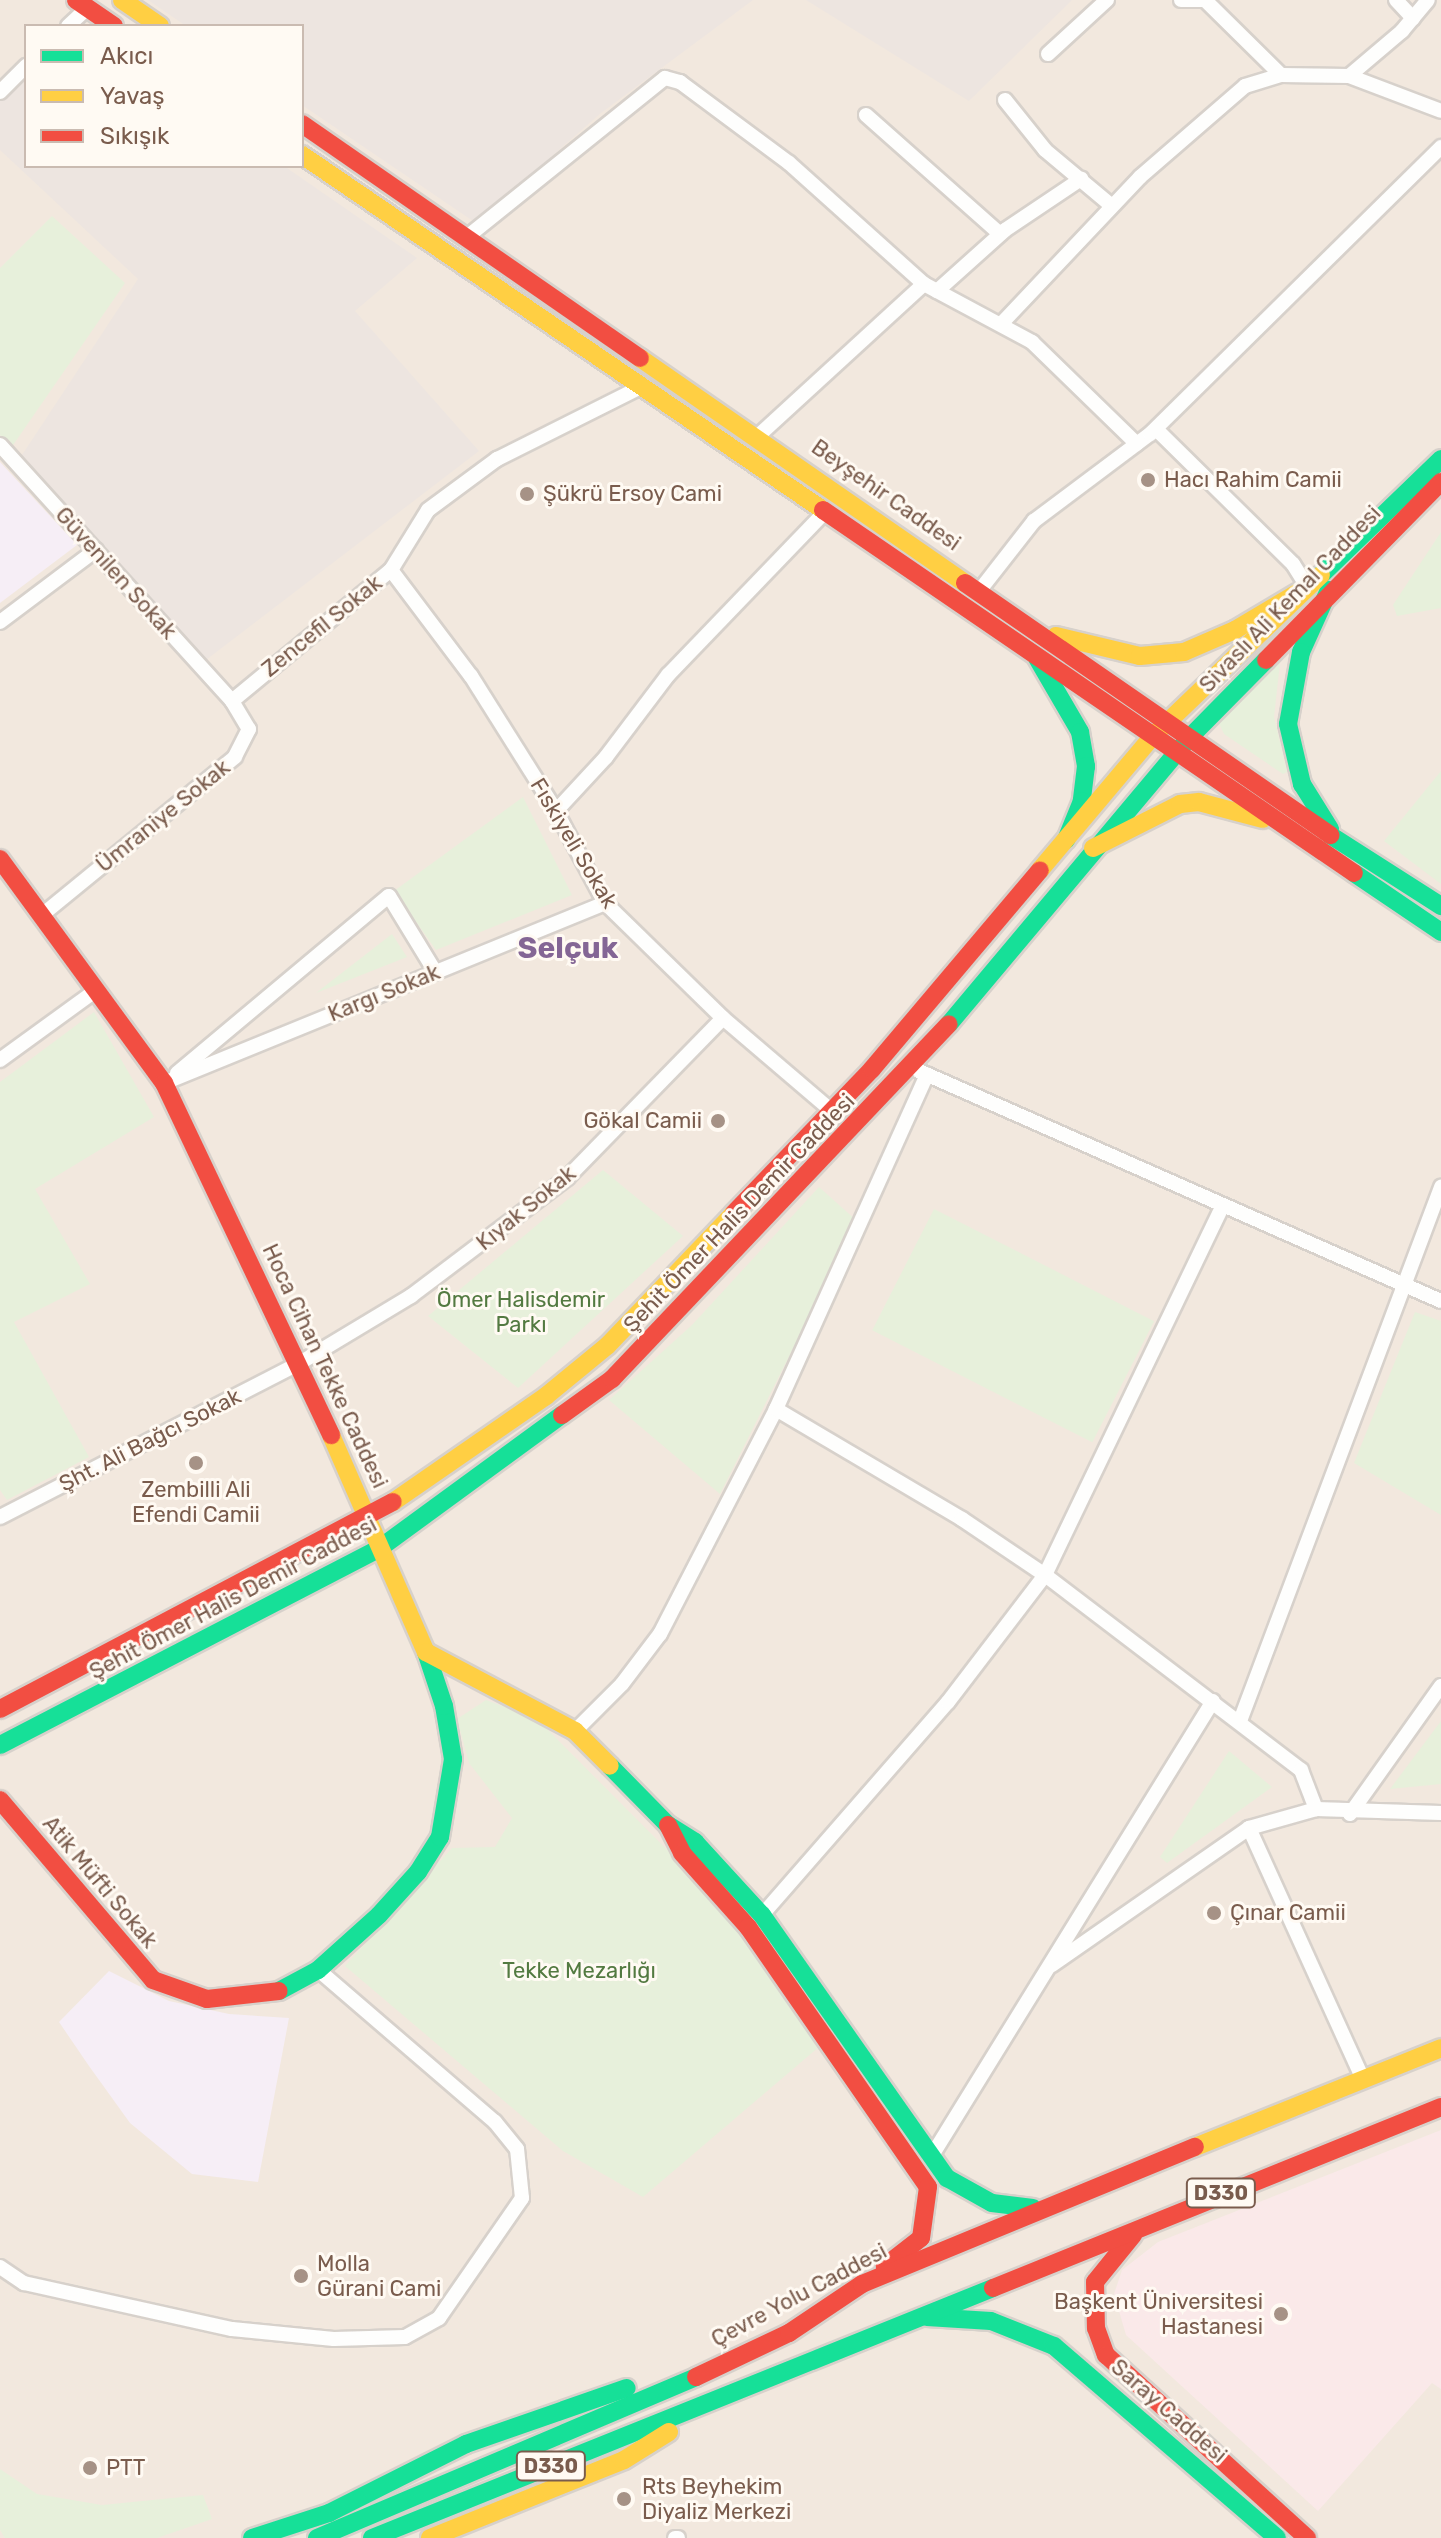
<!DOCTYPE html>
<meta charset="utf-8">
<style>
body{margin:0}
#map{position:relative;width:1441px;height:2538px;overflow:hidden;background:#f9f5f0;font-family:Rubik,sans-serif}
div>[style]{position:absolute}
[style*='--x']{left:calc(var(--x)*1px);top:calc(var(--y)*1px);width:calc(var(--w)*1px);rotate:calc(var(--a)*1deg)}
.residential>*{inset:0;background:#f2e8de}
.industrial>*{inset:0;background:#ede5e0}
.education>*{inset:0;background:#f6eef6}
.medical>*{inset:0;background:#fae9e9}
.green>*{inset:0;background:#e7f0db;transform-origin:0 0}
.roads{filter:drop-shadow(2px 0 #d7d1cb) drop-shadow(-2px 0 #d7d1cb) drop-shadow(0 2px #d7d1cb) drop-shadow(0 -2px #d7d1cb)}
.street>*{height:14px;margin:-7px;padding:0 7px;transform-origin:7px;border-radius:7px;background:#fefefd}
.fast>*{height:18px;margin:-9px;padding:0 9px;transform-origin:9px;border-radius:9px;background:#16e098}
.slow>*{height:18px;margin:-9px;padding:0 9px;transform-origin:9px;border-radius:9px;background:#ffcf43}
.jam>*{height:18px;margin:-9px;padding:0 9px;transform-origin:9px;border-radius:9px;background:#f24e42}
.dots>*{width:22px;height:22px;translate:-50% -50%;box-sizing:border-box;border:4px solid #fffaf3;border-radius:50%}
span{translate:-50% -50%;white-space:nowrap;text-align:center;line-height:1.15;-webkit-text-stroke:6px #fffaf3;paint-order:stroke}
.shield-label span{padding:2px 6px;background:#fffaf3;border:2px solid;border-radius:6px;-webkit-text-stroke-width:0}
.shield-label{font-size:20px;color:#7a5c4d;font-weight:700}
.poi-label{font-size:22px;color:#7a5c4d}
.left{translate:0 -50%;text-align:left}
.right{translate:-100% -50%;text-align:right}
.street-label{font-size:22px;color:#7a5c4d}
.park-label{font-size:22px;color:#537a41}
.district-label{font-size:30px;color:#846695;font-weight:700}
.legend{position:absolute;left:24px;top:24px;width:280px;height:144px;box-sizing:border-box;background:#fffaf3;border:2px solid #cabbb1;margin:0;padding:10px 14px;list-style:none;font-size:24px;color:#7a5c4d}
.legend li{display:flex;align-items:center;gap:16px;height:40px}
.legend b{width:40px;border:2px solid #cabbb1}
</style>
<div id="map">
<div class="residential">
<i style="clip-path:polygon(evenodd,0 0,1441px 0,1441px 2538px,0 2538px,0 0,26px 26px,302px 26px,302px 166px,26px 166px,26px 26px)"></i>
</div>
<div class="industrial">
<i style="clip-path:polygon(148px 0,753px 0,601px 113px,476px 223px,302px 105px,302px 26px,186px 26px)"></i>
<i style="clip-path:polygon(806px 0,1072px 0,969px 101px)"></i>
<i style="clip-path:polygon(26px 67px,26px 166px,284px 166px,417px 258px,355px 311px,479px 451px,202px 663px,22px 455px,138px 279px,0 150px,0 90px)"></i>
</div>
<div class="education">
<i style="clip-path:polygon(0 462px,77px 545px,0 603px)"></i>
<i style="clip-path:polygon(109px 1971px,169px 2001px,229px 2014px,289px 2018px,258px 2182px,192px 2174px,130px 2123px,89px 2066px,59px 2022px)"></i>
</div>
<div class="medical">
<i style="clip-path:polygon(1441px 2130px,1441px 2389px,1432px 2383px,1318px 2511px,1126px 2335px,1114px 2294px,1122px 2270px,1158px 2242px)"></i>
</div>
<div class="green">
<i style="clip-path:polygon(52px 216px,125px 283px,11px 448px,0 435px,0 268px)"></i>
<i style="clip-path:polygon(1441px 532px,1441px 608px,1397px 616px,1393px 605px)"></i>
<i style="clip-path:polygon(1281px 654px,1274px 717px,1287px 772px,1283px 774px,1224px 734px,1215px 715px)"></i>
<i style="clip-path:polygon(1441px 771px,1441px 884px,1384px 841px)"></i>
<i style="clip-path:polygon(523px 797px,572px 895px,436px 950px,394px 891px)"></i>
<i style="clip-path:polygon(392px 934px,407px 957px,316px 993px)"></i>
<i style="clip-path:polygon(94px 1012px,154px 1117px,35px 1189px,90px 1284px,14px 1322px,89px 1457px,7px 1500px,0 1490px,0 1082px)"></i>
<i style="clip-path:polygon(603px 1170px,683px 1236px,518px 1388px,428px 1316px)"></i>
<i style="clip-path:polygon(819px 1187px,857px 1221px,720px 1494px,609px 1400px,692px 1325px)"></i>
<i style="left:934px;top:1209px;width:247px;height:136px;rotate:27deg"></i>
<i style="clip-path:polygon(1415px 1312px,1441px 1321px,1441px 1515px,1354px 1463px)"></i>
<i style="clip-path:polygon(486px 1700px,536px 1718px,716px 1899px,820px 2046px,643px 2197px,563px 2151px,345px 1966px,452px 1848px,495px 1847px,512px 1818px,469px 1763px,457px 1719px)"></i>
<i style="clip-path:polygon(1441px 1721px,1441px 1784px,1390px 1789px)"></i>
<i style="clip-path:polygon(1229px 1751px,1272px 1787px,1167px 1863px,1160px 1857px)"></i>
<i style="clip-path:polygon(0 2469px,37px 2494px,102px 2505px,203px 2495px,212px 2519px,157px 2538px,5px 2538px,0 2530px)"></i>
</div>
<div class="roads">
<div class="street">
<i style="--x:1181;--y:0;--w:27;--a:0"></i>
<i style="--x:1396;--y:0;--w:25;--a:47"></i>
<i style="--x:1207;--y:2;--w:104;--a:44.6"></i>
<i style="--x:68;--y:26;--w:26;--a:-43"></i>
<i style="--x:1048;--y:54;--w:80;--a:-42.5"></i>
<i style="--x:1349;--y:76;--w:70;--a:-40.3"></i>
<i style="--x:1402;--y:31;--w:40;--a:-50"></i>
<i style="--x:0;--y:92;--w:37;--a:-45"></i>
<i style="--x:1005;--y:100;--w:64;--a:51.3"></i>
<i style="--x:1045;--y:150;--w:87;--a:39.9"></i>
<i style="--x:866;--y:115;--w:179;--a:41.6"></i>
<i style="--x:467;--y:237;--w:254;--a:-38.8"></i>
<i style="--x:665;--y:78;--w:16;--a:15"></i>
<i style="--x:680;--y:82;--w:136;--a:36.6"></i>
<i style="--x:789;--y:163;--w:181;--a:41.9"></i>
<i style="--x:924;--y:284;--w:123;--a:28.2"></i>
<i style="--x:1032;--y:342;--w:146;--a:44.2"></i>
<i style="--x:937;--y:291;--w:91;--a:-41.9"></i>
<i style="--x:1005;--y:230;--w:92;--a:-33.9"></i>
<i style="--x:1002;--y:323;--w:201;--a:-46.6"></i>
<i style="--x:1140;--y:177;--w:139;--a:-40.9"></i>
<i style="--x:1245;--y:86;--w:38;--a:-17"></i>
<i style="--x:1281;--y:75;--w:68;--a:0.8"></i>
<i style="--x:1349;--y:76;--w:98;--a:20.8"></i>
<i style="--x:1156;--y:429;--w:192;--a:44.6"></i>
<i style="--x:1293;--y:564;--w:25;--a:58"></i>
<i style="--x:758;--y:436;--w:225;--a:-42.5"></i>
<i style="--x:0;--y:445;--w:345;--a:47.8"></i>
<i style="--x:232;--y:701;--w:33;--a:59"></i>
<i style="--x:249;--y:729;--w:31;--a:117"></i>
<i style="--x:235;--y:757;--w:249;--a:140.7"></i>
<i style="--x:391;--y:570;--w:133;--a:53"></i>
<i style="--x:471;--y:676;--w:160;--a:57.8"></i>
<i style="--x:556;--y:811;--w:104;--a:62"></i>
<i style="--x:605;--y:903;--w:165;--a:44.3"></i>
<i style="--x:723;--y:1018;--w:145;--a:40.5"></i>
<i style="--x:980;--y:590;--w:88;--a:-52"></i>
<i style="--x:1034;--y:521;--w:145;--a:-36.9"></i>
<i style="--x:1150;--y:434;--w:409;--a:-44.6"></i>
<i style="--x:0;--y:622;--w:120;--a:-36.9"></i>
<i style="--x:232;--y:701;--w:206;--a:-39.5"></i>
<i style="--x:391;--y:570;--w:70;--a:-58.3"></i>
<i style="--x:428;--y:510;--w:86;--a:-36.5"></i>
<i style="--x:497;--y:459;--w:161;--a:-26.6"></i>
<i style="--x:556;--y:811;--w:74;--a:-47.2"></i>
<i style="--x:606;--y:757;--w:103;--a:-52.9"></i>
<i style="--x:668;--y:675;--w:225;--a:-46.1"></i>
<i style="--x:0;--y:1060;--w:117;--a:-36"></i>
<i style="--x:919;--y:1071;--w:570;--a:23.78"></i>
<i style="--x:177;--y:1073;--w:276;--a:-39.9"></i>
<i style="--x:389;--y:896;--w:90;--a:58.6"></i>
<i style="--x:164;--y:1083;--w:476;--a:-22.2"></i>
<i style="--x:776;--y:1409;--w:216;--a:30.6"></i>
<i style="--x:962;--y:1519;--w:100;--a:34"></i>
<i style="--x:1045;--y:1575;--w:322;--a:37.3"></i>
<i style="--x:1301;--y:1770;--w:42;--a:69"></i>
<i style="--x:0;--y:1517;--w:337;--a:-27.2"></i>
<i style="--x:300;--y:1363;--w:130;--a:-31.1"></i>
<i style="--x:411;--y:1296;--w:196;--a:-37.1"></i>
<i style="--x:567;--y:1178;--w:223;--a:-45.7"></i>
<i style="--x:1240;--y:1721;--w:571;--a:-69.37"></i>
<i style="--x:575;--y:1731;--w:66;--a:-45"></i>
<i style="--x:622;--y:1684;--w:63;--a:-52.8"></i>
<i style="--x:660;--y:1634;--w:253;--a:-62.7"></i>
<i style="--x:776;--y:1409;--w:367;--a:-65.7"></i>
<i style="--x:1350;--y:1814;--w:157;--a:-54.6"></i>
<i style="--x:1249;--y:1828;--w:273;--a:65.6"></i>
<i style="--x:762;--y:1915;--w:283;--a:-48.9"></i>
<i style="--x:948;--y:1702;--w:160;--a:-52.6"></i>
<i style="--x:1045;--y:1575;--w:408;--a:-64.3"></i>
<i style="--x:1052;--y:1965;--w:240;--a:-34.8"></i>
<i style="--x:1249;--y:1828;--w:70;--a:-15.8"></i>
<i style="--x:1316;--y:1809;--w:125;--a:1.8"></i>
<i style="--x:931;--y:2157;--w:536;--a:-58.27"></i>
<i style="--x:0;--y:2267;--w:29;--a:34"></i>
<i style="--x:24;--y:2283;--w:213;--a:12.5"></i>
<i style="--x:232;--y:2329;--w:102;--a:5.6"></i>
<i style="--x:334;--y:2339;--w:71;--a:-1.6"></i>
<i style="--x:405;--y:2337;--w:39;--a:-29"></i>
<i style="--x:439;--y:2318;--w:146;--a:-55.3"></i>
<i style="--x:522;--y:2198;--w:49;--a:-95.8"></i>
<i style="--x:517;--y:2149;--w:35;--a:-129"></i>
<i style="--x:495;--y:2122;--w:233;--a:-139.3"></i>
<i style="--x:675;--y:2538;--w:3;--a:0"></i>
</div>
<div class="fast">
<i style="--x:1321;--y:575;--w:167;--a:-44"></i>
<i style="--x:1329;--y:590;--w:68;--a:114.3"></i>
<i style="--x:1301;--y:652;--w:73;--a:100.2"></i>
<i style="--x:1288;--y:724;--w:62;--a:76.9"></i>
<i style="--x:1302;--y:784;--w:53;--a:58.1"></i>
<i style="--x:1037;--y:658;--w:86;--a:59.8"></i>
<i style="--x:1080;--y:732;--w:35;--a:80"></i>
<i style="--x:1086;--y:766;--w:35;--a:97"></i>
<i style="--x:1082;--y:801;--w:42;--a:112.3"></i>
<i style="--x:1330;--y:835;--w:132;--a:32.6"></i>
<i style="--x:1354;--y:873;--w:105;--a:34.1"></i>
<i style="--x:949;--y:1024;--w:376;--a:-50"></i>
<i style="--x:1191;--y:736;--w:107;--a:-45.4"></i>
<i style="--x:0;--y:1745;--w:428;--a:-27.4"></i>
<i style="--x:380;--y:1548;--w:225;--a:-36.2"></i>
<i style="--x:610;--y:1766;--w:83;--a:45.5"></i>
<i style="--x:668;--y:1825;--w:32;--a:32"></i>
<i style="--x:695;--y:1842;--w:99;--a:47.5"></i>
<i style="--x:762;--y:1915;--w:322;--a:54.9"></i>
<i style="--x:947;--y:2178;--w:51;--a:29.1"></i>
<i style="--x:992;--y:2203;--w:41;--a:7"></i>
<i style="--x:279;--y:1991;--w:44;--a:-28.3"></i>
<i style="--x:318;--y:1970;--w:82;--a:-42"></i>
<i style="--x:379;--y:1915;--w:58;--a:-47.8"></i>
<i style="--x:418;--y:1872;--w:41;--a:-57.8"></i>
<i style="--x:440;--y:1837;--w:79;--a:-80.5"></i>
<i style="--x:453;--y:1759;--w:54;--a:-99.6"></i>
<i style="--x:444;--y:1706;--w:57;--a:-108.4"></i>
<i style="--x:927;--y:2317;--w:64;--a:3.6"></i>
<i style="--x:991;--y:2321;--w:68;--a:21.6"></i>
<i style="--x:1054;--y:2346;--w:294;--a:40.7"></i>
<i style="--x:252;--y:2538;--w:81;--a:-18"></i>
<i style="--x:329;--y:2513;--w:153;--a:-26.7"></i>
<i style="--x:466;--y:2444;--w:170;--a:-19.2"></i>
<i style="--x:317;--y:2538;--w:412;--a:-23"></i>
<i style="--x:372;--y:2538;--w:669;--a:-21.93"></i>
</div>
<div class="slow">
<i style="--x:122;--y:0;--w:46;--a:34.4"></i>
<i style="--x:302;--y:155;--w:630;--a:34.27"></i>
<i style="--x:640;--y:358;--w:395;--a:34.7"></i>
<i style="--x:1056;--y:636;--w:86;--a:13.4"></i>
<i style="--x:1140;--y:656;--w:44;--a:-5.2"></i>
<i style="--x:1184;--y:652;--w:56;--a:-23.3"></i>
<i style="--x:1235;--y:630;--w:72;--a:-30.8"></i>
<i style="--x:1093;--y:848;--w:97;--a:-26.8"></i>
<i style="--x:1180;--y:804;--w:19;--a:-6"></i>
<i style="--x:1199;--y:802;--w:66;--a:14.9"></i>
<i style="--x:1040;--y:870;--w:174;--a:-49.9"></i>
<i style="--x:1152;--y:737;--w:234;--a:-43.8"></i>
<i style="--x:331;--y:1435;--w:237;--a:66.4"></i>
<i style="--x:426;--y:1652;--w:169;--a:27.9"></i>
<i style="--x:575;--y:1731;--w:49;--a:45"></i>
<i style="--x:393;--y:1502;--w:186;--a:-34.7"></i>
<i style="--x:546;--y:1396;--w:80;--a:-39.4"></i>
<i style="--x:608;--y:1345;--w:182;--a:-46.3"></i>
<i style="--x:1195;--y:2147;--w:265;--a:-21.9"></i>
<i style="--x:430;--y:2538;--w:209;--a:-21.9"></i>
<i style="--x:624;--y:2460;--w:53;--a:-31.9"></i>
</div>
<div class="jam">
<i style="--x:76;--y:0;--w:46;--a:34.4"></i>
<i style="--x:302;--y:124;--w:411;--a:34.7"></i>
<i style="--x:823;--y:510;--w:643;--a:34.36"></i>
<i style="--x:965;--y:583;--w:444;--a:34.6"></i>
<i style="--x:1266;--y:660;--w:250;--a:-45.5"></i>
<i style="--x:0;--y:859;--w:278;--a:53.8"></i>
<i style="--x:164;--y:1083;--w:390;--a:64.6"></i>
<i style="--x:734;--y:1213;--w:199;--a:-46.2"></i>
<i style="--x:872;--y:1069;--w:260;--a:-49.8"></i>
<i style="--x:562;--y:1415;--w:62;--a:-35.8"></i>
<i style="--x:612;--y:1379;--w:489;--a:-46.5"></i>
<i style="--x:0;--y:1709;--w:444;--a:-27.8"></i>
<i style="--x:0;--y:1800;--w:236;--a:49.6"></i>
<i style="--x:153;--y:1980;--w:57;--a:19.4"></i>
<i style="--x:207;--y:1999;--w:72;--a:-6.3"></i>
<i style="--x:668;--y:1825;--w:31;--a:63"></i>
<i style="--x:682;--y:1853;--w:99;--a:48.3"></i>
<i style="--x:748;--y:1927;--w:316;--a:55.3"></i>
<i style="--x:928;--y:2187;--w:51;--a:97.8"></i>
<i style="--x:921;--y:2238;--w:46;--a:142.1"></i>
<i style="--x:1133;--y:2235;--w:60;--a:129"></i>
<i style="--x:1095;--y:2282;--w:46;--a:88.8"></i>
<i style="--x:1096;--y:2328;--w:29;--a:70"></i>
<i style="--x:1106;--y:2355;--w:272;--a:42.3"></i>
<i style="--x:993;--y:2288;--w:483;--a:-22"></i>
<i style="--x:696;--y:2377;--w:103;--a:-25.3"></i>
<i style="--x:789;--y:2333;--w:88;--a:-33.9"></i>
<i style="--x:862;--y:2284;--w:360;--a:-22.4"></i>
</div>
</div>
<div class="dots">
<i style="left:1148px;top:480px;background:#a69286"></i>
<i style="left:527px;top:494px;background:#a69286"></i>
<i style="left:718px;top:1121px;background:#a69286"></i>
<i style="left:196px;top:1463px;background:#a69286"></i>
<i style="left:1214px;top:1913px;background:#a69286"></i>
<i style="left:301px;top:2276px;background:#a69286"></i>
<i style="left:1281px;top:2314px;background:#a69286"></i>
<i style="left:90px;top:2468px;background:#a69286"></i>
<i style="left:624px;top:2499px;background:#a69286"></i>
</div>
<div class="shield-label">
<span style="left:1221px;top:2193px">D330</span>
<span style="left:551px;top:2466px">D330</span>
</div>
<div class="poi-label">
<span class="left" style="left:1164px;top:480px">Hacı Rahim Camii</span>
<span class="left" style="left:543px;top:494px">Şükrü Ersoy Cami</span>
<span class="right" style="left:702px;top:1121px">Gökal Camii</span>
<span style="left:196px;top:1502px">Zembilli Ali<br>Efendi Camii</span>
<span class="left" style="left:1230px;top:1913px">Çınar Camii</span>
<span class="left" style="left:317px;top:2276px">Molla<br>Gürani Cami</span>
<span class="right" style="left:1263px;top:2314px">Başkent Üniversitesi<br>Hastanesi</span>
<span class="left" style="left:106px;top:2468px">PTT</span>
<span class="left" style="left:642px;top:2499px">Rts Beyhekim<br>Diyaliz Merkezi</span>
</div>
<div class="street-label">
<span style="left:886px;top:495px;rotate:35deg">Beyşehir Caddesi</span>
<span style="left:116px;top:573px;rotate:48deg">Güvenilen Sokak</span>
<span style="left:1290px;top:599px;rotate:-46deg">Sivaslı Ali Kemal Caddesi</span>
<span style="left:322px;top:626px;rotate:-39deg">Zencefil Sokak</span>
<span style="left:163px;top:816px;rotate:-39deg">Ümraniye Sokak</span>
<span style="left:574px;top:843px;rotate:59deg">Fıskiyeli Sokak</span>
<span style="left:384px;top:993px;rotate:-22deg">Kargı Sokak</span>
<span style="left:526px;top:1208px;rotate:-39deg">Kıyak Sokak</span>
<span style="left:739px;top:1213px;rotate:-46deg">Şehit Ömer Halis Demir Caddesi</span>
<span style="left:325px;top:1366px;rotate:65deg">Hoca Cihan Tekke Caddesi</span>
<span style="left:150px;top:1440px;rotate:-27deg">Şht. Ali Bağcı Sokak</span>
<span style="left:233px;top:1598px;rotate:-28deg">Şehit Ömer Halis Demir Caddesi</span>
<span style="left:100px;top:1882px;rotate:50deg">Atik Müfti Sokak</span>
<span style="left:799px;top:2295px;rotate:-28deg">Çevre Yolu Caddesi</span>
<span style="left:1169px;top:2411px;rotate:41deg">Saray Caddesi</span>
</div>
<div class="park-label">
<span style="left:521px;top:1312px">Ömer Halisdemir<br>Parkı</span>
<span style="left:579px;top:1971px">Tekke Mezarlığı</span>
</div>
<div class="district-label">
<span style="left:568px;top:948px">Selçuk</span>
</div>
<ul class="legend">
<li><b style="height:10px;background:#16e098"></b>Akıcı</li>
<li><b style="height:10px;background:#ffcf43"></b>Yavaş</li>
<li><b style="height:10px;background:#f24e42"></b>Sıkışık</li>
</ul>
</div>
